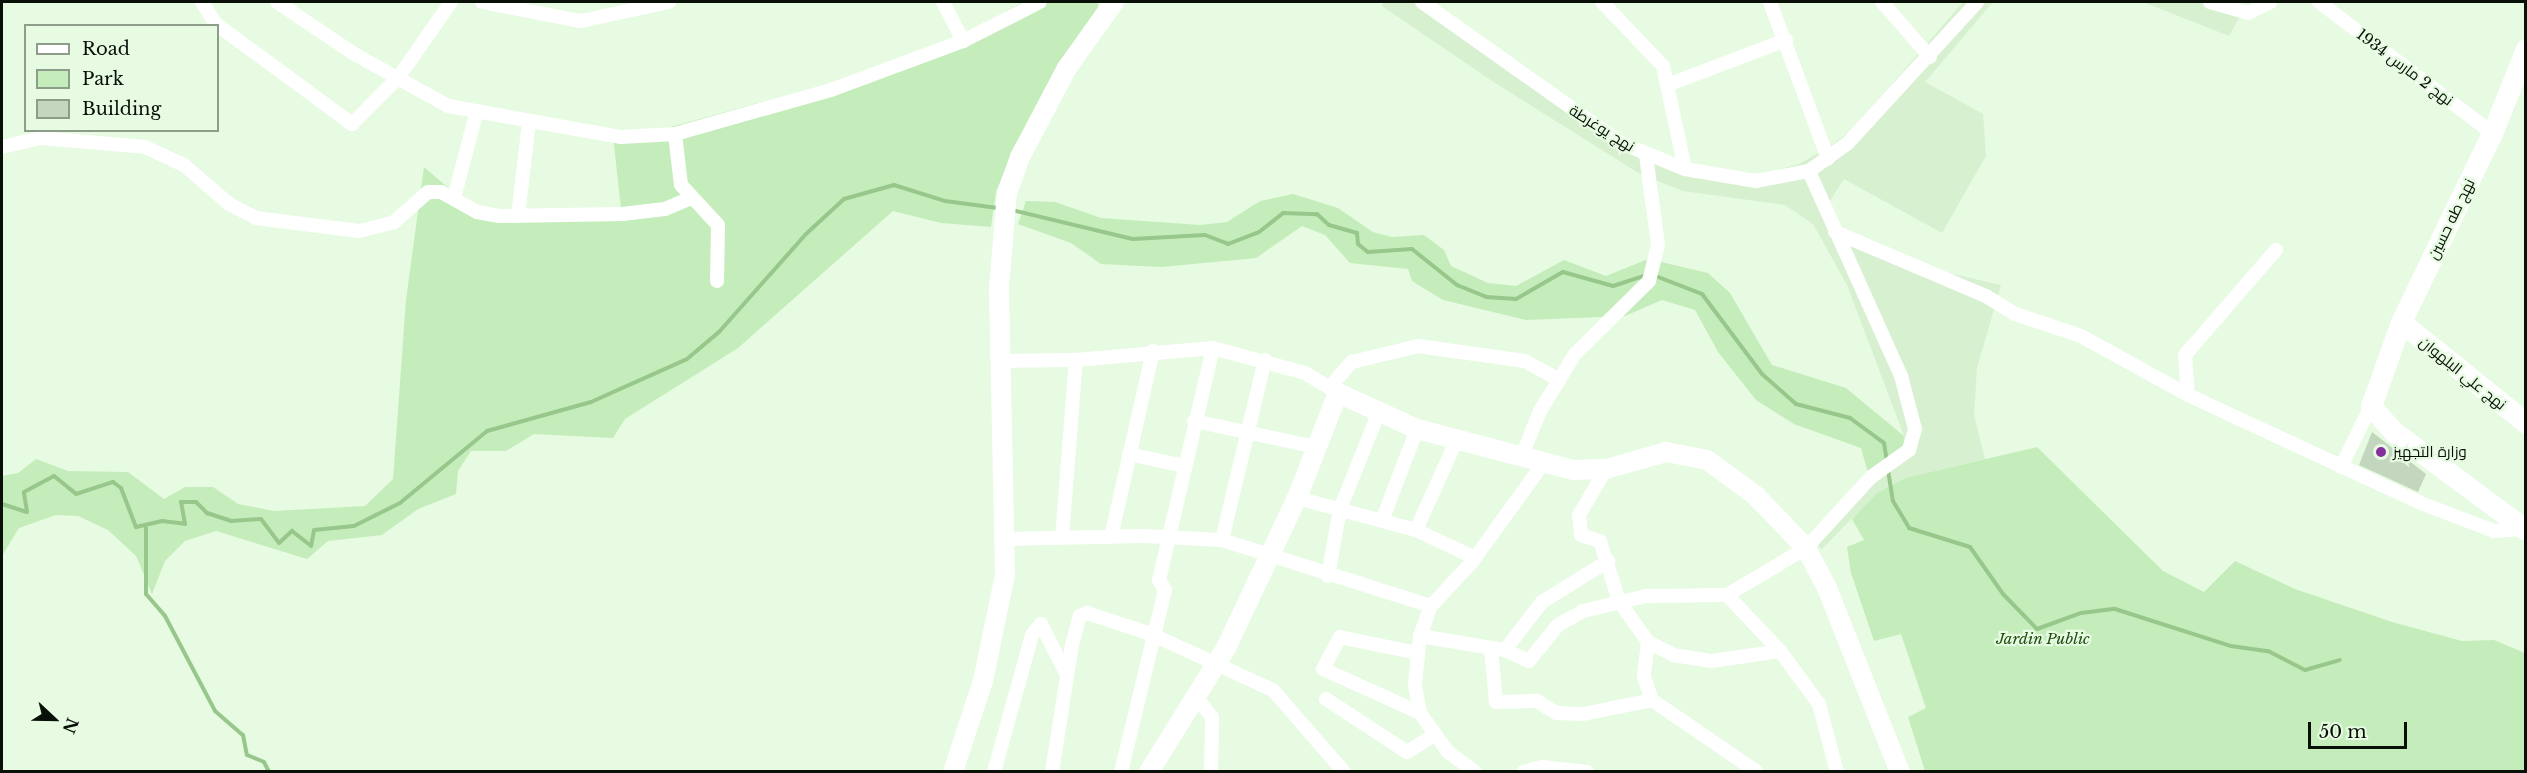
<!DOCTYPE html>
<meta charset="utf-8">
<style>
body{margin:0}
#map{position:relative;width:2527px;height:773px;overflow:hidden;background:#e6fbe1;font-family:"Libre Baskerville",Cairo,serif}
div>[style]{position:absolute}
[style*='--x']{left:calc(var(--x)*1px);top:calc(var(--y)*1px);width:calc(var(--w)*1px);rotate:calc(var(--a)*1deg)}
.built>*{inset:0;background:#d7f0d0}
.green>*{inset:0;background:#c5edbb}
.stream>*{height:4px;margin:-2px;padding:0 2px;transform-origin:2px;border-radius:2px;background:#97c78b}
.building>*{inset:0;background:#c3d7be}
.street>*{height:14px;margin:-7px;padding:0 7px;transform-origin:7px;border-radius:7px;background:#fff}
.secondary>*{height:20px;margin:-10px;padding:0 10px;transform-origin:10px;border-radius:10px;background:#fff}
.primary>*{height:21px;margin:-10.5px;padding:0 10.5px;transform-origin:10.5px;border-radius:10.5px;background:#fff}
.dots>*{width:16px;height:16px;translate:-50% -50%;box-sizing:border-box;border:3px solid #e6fbe1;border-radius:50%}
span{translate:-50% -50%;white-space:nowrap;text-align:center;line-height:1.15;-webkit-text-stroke:4.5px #e6fbe1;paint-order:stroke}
.street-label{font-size:15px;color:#091008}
.poi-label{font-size:15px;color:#091008}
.left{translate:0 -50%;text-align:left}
.park-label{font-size:15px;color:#1f4d11;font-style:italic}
.frame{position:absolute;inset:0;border:3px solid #091008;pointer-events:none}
.legend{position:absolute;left:24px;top:24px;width:195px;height:108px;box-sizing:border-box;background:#e6fbe1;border:2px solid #8e9d8a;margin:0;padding:8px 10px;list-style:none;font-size:18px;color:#091008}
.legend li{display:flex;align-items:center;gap:12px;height:30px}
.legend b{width:30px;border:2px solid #8e9d8a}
.north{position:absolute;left:24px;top:689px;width:60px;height:60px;-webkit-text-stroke:4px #e6fbe1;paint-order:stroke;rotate:112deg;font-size:16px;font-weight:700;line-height:24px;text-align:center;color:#091008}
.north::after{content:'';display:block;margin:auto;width:21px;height:27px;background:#091008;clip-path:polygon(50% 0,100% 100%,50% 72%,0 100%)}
.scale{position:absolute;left:2308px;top:722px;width:99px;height:27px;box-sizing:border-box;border:3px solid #091008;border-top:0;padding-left:8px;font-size:18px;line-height:21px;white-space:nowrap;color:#091008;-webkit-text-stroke:4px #e6fbe1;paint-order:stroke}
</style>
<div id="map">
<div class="built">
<i style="clip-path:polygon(1384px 2px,1421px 2px,1599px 123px,1648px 149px,1721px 174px,1755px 176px,1799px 164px,1831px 146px,1855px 127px,1963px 2px,1993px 2px,1925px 82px,1983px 114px,1986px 156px,1942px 233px,1844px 179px,1828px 204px,1844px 234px,1917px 266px,2001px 285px,1977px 368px,1974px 415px,1985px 459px,1905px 478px,1877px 493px,1822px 549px,1808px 537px,1904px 436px,1847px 285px,1813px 224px,1785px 205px,1683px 191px,1640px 174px,1492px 81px,1382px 6px)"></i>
<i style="clip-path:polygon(2143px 2px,2239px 2px,2245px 7px,2229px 36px)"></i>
</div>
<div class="green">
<i style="clip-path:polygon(1023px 2px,1097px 2px,1099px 7px,1009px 161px,996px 192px,991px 227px,941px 223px,893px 211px,738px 348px,625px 419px,613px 438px,534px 434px,506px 451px,471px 451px,458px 471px,456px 494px,418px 509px,382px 535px,328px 541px,307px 559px,216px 531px,185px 541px,165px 561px,152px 594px,136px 556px,108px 530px,78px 516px,56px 515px,19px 528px,2px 556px,2px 590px,2px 476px,18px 473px,36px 459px,68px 471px,128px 472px,164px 499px,185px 487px,213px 487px,238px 504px,274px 511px,365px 506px,393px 479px,406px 300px,424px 167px,467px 204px,528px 217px,621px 209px,613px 136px,663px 129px,839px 81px,967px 32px)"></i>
<i style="clip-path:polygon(1293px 194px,1338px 208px,1373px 232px,1392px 237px,1424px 235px,1444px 250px,1451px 266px,1488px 283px,1516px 286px,1564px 260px,1606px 276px,1648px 259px,1708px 273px,1730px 293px,1772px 365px,1846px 388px,1904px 436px,1903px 447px,1868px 473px,1861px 448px,1794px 424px,1756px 400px,1718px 352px,1695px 310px,1662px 300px,1625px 316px,1526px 320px,1443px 300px,1412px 281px,1408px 269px,1350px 263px,1325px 235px,1302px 226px,1256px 258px,1162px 267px,1101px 264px,1071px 243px,1018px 224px,1026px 201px,1055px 202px,1101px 218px,1200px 225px,1227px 222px,1260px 201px)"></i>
<i style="clip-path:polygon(2037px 447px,2163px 571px,2204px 592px,2235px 561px,2295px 589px,2392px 622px,2462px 641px,2494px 640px,2525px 653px,2525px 771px,1925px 771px,1908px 717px,1926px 708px,1901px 634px,1874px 641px,1851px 573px,1847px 547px,1864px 540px,1852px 519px,1877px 493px,1905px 478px)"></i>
</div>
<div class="stream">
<i style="--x:1012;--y:210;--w:124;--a:13.5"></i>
<i style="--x:1133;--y:239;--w:72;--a:-3.2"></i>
<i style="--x:1205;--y:235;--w:25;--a:21"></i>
<i style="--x:1228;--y:244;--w:33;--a:-21"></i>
<i style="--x:1259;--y:232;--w:31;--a:-38"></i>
<i style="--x:1283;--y:213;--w:34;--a:2"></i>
<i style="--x:1317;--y:214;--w:16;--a:43"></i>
<i style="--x:1329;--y:225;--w:29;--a:16"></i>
<i style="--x:1357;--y:233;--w:11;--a:85"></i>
<i style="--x:1358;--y:244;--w:13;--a:39"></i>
<i style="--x:1368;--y:252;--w:44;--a:-3.9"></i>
<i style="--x:1412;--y:249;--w:58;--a:38.7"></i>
<i style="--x:1457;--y:285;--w:31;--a:22"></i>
<i style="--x:1486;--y:297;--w:30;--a:4"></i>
<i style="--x:1516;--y:299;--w:54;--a:-29.9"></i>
<i style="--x:1563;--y:272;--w:52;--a:15.6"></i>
<i style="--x:1613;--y:286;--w:35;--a:-18"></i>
<i style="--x:1653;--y:275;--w:53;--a:21.2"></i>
<i style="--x:1702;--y:294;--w:100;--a:53.1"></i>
<i style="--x:1762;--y:374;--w:45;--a:41.4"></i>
<i style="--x:1796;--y:404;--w:56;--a:14.5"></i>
<i style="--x:1850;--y:418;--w:42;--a:36.3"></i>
<i style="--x:1884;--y:443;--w:20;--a:81"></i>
<i style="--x:1888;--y:470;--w:31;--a:81"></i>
<i style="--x:1893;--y:501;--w:31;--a:59"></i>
<i style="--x:1909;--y:528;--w:64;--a:17.3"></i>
<i style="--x:1970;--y:547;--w:57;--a:54.9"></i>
<i style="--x:2003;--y:594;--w:49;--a:45.8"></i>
<i style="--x:2037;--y:629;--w:47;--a:-20"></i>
<i style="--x:2081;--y:613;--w:34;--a:-7"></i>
<i style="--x:2115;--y:609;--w:122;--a:17.7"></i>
<i style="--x:2231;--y:646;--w:37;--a:8"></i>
<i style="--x:2268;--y:651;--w:42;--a:27.2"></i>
<i style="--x:2305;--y:670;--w:36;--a:-16"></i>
<i style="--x:2;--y:504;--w:26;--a:18"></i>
<i style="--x:27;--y:512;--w:20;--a:-99"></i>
<i style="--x:24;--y:492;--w:34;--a:-28"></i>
<i style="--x:54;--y:476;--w:28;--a:39"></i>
<i style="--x:76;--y:494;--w:39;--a:-18"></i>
<i style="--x:113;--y:482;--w:10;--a:37"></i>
<i style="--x:121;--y:488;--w:42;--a:69"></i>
<i style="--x:136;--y:527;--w:27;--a:-13"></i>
<i style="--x:162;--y:521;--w:23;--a:7"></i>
<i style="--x:185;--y:524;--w:22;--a:-100"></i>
<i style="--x:181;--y:502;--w:15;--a:0"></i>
<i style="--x:196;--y:502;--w:16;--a:45"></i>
<i style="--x:207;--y:513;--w:25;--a:18"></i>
<i style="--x:231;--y:521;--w:30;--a:-4"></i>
<i style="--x:261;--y:519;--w:30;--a:53"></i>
<i style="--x:279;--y:543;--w:18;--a:-43"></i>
<i style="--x:292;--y:531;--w:24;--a:38"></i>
<i style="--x:311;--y:546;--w:16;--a:-79"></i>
<i style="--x:314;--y:530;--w:40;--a:-5.7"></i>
<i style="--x:354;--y:526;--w:51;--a:-26.6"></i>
<i style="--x:400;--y:503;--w:113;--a:-39.6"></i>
<i style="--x:487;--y:431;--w:108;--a:-15.6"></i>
<i style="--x:591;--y:402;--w:105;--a:-24.1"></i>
<i style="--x:687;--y:359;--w:42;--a:-40.2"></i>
<i style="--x:719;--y:332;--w:131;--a:-48.4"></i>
<i style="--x:806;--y:234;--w:52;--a:-42.6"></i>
<i style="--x:844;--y:199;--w:52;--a:-15.6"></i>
<i style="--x:894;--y:185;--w:53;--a:17.4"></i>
<i style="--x:945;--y:201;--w:53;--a:7.5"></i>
<i style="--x:146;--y:528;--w:66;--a:90"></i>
<i style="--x:146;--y:594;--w:29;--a:49"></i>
<i style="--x:165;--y:616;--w:107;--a:62.2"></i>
<i style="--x:215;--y:711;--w:37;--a:41"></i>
<i style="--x:243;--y:735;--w:20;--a:79"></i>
<i style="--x:247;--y:755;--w:18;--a:22"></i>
<i style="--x:264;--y:762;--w:11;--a:63"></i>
</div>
<div class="building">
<i style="clip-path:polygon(2372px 432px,2426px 474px,2418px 492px,2359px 465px)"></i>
</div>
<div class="street">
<i style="--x:202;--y:2;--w:26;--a:58"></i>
<i style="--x:216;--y:24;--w:169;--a:36.3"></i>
<i style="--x:352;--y:124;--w:65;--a:-45"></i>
<i style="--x:398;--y:78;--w:93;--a:-55.1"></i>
<i style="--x:277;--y:2;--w:95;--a:33.9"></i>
<i style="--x:356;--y:55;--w:105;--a:29"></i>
<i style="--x:448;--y:106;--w:176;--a:10.2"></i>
<i style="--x:621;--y:137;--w:54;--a:-3.2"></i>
<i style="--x:675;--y:134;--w:162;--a:-15.8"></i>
<i style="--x:831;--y:90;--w:141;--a:-20.4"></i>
<i style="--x:963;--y:41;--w:86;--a:-26.9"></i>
<i style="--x:482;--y:2;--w:101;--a:10.9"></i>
<i style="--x:581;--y:21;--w:90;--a:-12.2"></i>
<i style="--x:943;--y:2;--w:44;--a:62.9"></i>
<i style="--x:1422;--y:2;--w:244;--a:35.3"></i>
<i style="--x:1621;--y:143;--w:69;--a:22.1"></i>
<i style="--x:1685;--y:169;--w:72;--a:9.6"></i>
<i style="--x:1756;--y:181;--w:54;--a:-10.7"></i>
<i style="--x:1809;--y:171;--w:48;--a:-35.7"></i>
<i style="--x:1848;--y:143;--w:191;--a:-47.5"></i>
<i style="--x:1602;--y:2;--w:88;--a:46.4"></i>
<i style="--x:1663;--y:66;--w:105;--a:77.9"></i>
<i style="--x:1770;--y:2;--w:167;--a:69.7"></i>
<i style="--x:1882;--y:2;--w:73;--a:48.9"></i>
<i style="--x:2210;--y:2;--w:40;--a:16"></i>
<i style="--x:2248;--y:13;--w:25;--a:-26"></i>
<i style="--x:2319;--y:2;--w:217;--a:37.1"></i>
<i style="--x:1670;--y:84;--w:124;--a:-20.8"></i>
<i style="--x:675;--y:134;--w:51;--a:83.3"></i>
<i style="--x:681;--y:185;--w:54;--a:47.2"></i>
<i style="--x:718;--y:225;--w:56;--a:91"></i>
<i style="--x:2;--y:147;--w:40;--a:-13"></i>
<i style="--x:41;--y:138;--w:104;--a:4.9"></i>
<i style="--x:145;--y:147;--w:43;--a:24.8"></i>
<i style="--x:184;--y:165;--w:60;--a:40.9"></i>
<i style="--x:229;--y:204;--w:30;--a:27"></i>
<i style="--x:256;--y:218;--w:104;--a:7.2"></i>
<i style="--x:359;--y:231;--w:36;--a:-14"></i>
<i style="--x:394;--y:222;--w:45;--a:-41.4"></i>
<i style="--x:428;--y:192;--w:13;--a:0"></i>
<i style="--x:441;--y:192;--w:41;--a:29.1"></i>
<i style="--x:477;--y:212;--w:23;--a:10"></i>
<i style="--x:500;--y:216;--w:122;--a:-0.9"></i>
<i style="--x:622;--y:214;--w:43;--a:-6.6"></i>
<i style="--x:665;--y:209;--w:25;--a:-23"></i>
<i style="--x:454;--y:198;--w:87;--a:-75.3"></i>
<i style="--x:518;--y:216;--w:95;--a:-83.3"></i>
<i style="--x:1835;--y:232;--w:164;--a:23"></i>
<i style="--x:1986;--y:296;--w:34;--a:32"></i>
<i style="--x:2015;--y:314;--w:70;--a:18.4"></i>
<i style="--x:2081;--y:336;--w:122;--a:28.9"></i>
<i style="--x:2188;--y:395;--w:259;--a:24.9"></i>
<i style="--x:2423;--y:504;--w:76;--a:20.8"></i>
<i style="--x:2494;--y:531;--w:30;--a:-4"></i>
<i style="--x:1001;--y:361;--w:75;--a:-0.8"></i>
<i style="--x:1329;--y:388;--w:35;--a:-49"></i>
<i style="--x:1352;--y:362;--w:68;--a:-13.6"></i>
<i style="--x:1418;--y:346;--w:108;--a:8"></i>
<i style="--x:1525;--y:361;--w:38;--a:29"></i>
<i style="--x:2188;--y:395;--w:40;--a:-94.3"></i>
<i style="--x:2185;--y:355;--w:139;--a:-49.1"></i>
<i style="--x:1194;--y:421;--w:125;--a:12"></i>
<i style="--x:1129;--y:454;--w:56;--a:12.3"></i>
<i style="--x:1521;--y:458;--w:51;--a:-68"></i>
<i style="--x:1540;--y:411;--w:67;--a:-58.4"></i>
<i style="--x:1575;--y:354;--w:104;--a:-44.6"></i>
<i style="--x:1649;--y:281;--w:37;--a:-76"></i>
<i style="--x:1658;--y:245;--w:91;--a:-97.6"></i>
<i style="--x:2341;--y:467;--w:68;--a:-63.8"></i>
<i style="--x:1606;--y:469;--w:53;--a:120.4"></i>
<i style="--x:1579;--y:515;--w:20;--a:84"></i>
<i style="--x:1581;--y:535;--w:20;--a:18"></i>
<i style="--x:1600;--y:541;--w:63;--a:72.4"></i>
<i style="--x:1619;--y:601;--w:50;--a:54.7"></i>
<i style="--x:1648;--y:642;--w:28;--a:27"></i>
<i style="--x:1673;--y:655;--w:39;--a:9"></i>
<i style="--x:1712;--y:661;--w:69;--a:-8.4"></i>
<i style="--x:1297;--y:498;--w:123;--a:15.1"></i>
<i style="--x:1416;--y:530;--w:100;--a:-65.7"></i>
<i style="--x:1383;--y:518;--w:95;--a:-69.1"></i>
<i style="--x:1416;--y:530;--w:65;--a:25.4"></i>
<i style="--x:1062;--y:537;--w:178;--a:-85.5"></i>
<i style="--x:1076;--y:360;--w:138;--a:-5"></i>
<i style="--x:1213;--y:348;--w:95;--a:15.2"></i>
<i style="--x:1305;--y:373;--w:39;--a:31"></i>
<i style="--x:1111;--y:537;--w:191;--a:-77.3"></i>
<i style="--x:1008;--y:539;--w:135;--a:-1.3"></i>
<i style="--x:1143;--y:536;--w:79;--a:2.9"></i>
<i style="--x:1222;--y:540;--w:219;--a:17.5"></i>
<i style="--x:1222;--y:540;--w:185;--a:-76.6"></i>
<i style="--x:1328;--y:576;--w:68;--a:-79.8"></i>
<i style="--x:1340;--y:509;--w:102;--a:-68.2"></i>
<i style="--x:1727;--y:595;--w:77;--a:46.6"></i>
<i style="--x:1780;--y:651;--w:66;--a:53.7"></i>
<i style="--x:1819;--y:704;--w:70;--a:75.2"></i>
<i style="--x:1420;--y:636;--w:86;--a:9.4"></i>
<i style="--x:1505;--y:650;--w:26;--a:25"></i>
<i style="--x:1529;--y:661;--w:46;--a:-51.1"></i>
<i style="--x:1558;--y:625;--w:29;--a:-29"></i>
<i style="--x:1583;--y:611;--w:65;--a:-13.4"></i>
<i style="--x:1646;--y:596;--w:81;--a:-0.7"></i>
<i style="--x:1727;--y:595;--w:92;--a:-30.7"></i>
<i style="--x:1806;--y:548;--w:96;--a:-47.5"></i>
<i style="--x:1871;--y:477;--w:47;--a:-35.4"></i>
<i style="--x:1909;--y:450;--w:22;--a:-74"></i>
<i style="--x:1915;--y:429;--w:55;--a:-104.8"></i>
<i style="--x:1901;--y:376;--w:225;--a:-114.2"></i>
<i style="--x:1648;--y:642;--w:35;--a:97"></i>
<i style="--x:1644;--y:677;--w:24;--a:71"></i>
<i style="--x:1491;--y:649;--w:53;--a:84.6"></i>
<i style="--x:1496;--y:702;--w:41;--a:-1.4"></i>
<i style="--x:1537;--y:701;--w:22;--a:32"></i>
<i style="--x:1556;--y:713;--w:27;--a:2"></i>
<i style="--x:1583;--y:714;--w:70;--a:-11.5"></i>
<i style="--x:1652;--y:700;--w:127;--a:34.4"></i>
<i style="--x:1505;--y:650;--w:61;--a:-52.4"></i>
<i style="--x:1542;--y:602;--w:78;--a:-31.8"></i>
<i style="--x:1417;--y:653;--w:79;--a:-168.3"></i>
<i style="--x:1340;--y:637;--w:36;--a:118"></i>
<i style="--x:1323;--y:669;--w:107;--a:24.4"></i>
<i style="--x:1197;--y:698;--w:24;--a:52"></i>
<i style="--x:1212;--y:717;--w:55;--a:91"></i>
<i style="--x:1326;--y:699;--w:97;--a:33.2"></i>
<i style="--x:1407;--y:752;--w:31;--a:-32"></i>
<i style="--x:994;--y:772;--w:142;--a:-74.5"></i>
<i style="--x:1032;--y:635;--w:14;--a:-51"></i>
<i style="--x:1041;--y:624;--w:55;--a:63"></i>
<i style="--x:1052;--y:772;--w:129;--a:-81.1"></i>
<i style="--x:1072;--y:645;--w:30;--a:-75"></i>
<i style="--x:1080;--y:616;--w:8;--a:-23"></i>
<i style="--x:1087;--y:613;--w:67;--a:18.2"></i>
<i style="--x:1151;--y:634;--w:134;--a:24.7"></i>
<i style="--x:1273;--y:690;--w:108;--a:49.1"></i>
<i style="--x:1121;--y:772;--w:187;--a:-76.4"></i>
<i style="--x:1165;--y:590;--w:12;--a:-121"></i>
<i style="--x:1159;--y:580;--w:238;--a:-76.9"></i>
<i style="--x:1475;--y:772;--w:34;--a:-143"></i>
<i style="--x:1448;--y:752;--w:48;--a:-125.7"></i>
<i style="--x:1420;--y:713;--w:29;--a:-100"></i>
<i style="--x:1415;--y:684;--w:48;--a:-84.1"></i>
<i style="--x:1420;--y:636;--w:32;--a:-70"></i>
<i style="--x:1431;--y:606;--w:60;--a:-47"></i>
<i style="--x:1472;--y:562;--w:121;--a:-54.1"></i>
<i style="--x:1523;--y:772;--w:20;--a:-15"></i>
<i style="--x:1542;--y:767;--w:45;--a:6.3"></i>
</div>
<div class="secondary">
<i style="--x:953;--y:772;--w:96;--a:-71.8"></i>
<i style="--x:983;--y:681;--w:108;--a:-78.3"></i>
<i style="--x:1005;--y:575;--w:289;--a:-91.2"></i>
<i style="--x:999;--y:286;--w:93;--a:-85.1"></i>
<i style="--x:1007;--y:193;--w:38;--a:-70"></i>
<i style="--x:1020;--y:157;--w:101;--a:-62.2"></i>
<i style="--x:1067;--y:68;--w:81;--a:-54.5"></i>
<i style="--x:1149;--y:772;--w:146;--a:-58.2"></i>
<i style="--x:1226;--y:648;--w:166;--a:-64.7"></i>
<i style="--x:1297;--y:498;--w:113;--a:-68.7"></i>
<i style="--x:1338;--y:393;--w:87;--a:24.5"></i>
<i style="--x:1417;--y:429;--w:161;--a:14.7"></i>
<i style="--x:1573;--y:470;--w:33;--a:-2"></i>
<i style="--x:1606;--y:469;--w:62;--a:-15.8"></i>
<i style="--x:1666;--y:452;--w:42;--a:11"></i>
<i style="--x:1707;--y:460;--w:59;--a:36.1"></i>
<i style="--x:1755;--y:495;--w:74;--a:46.1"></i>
<i style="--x:1806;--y:548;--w:45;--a:62.3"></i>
<i style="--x:1827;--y:588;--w:198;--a:68.4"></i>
</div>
<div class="primary">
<i style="--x:2526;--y:49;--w:91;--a:112"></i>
<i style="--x:2492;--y:133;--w:210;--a:115.7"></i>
<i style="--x:2401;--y:322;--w:89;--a:109.7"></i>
<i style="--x:2371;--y:406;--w:35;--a:49"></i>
<i style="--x:2394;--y:432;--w:164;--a:36.6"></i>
<i style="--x:2401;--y:322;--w:161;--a:38.9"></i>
</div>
<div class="dots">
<i style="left:2381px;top:452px;background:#872f9c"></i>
</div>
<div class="street-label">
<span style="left:2405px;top:67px;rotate:37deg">نهج 2 مارس 1934</span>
<span style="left:1602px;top:128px;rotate:32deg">نهج يوغرطة</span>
<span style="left:2451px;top:219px;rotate:-64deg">نهج طه حسين</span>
<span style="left:2463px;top:373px;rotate:39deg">نهج علي البلهوان</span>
</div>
<div class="poi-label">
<span class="left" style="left:2393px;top:452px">وزارة التجهيز</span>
</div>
<div class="park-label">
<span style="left:2043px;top:639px">Jardin Public</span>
</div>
<div class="frame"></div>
<ul class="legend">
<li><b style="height:8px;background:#fff"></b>Road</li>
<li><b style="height:16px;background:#c5edbb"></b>Park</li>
<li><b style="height:16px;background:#c3d7be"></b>Building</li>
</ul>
<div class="north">N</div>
<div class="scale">50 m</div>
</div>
